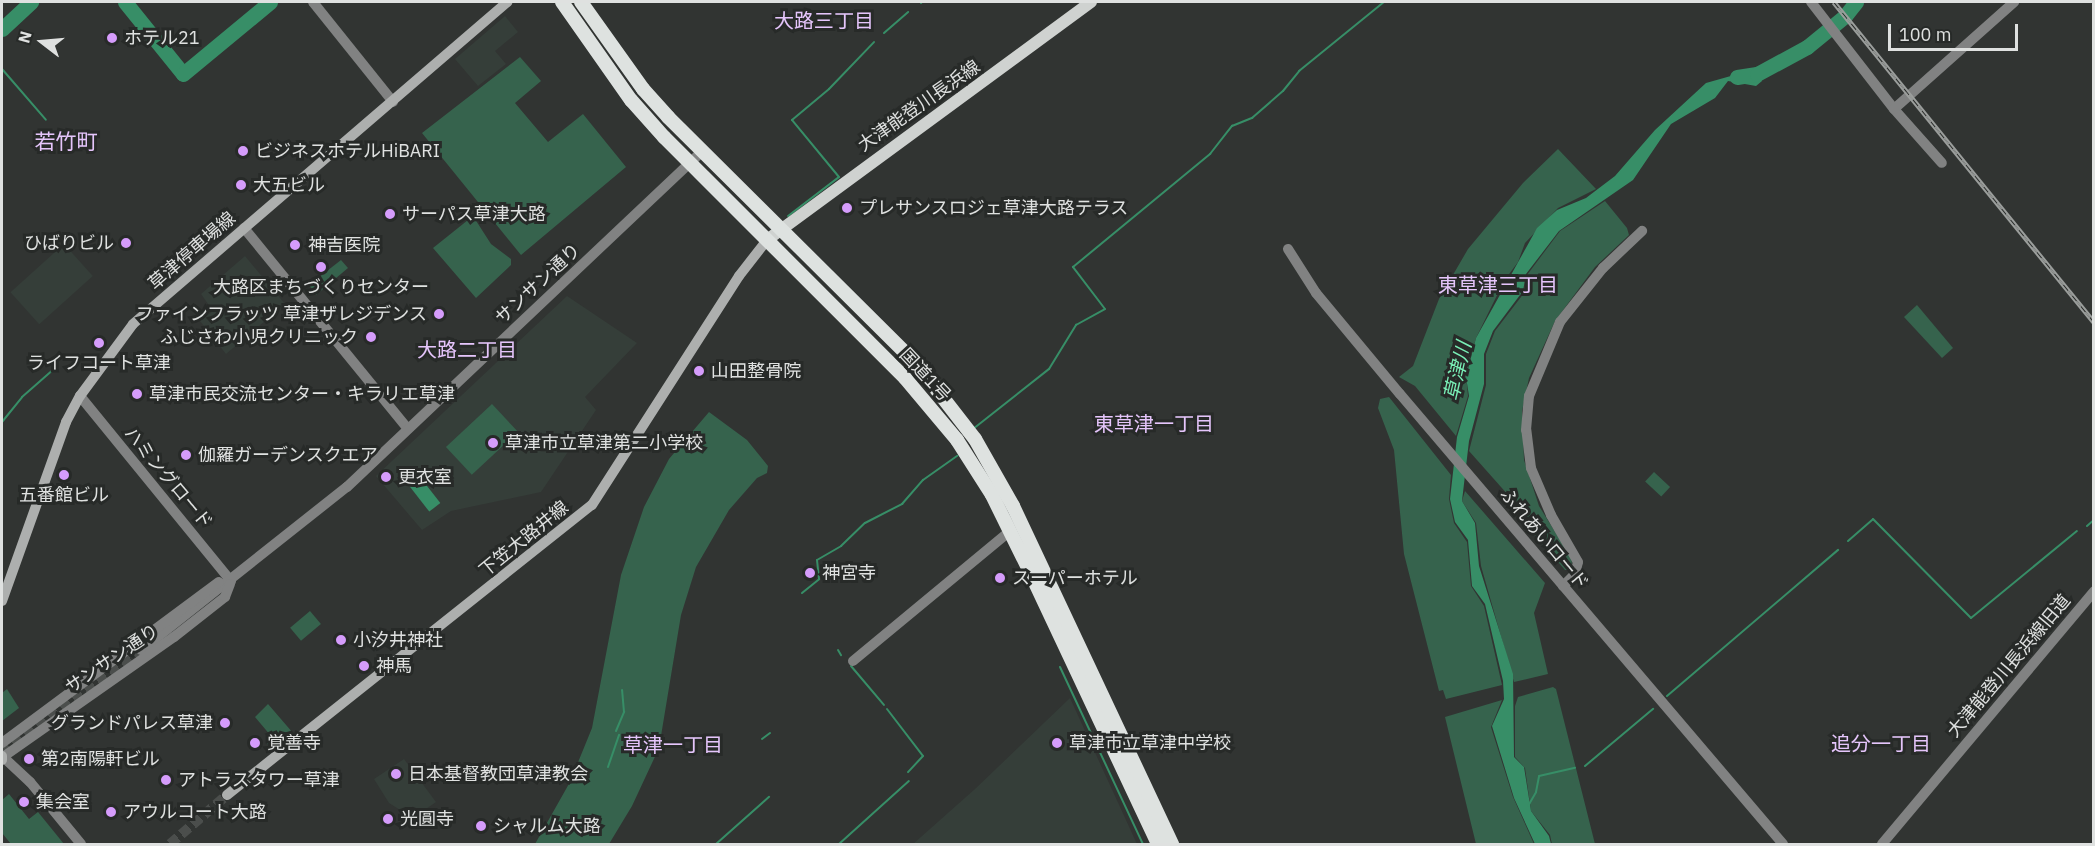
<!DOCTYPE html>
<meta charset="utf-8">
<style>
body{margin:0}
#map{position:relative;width:2095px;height:846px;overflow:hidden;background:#313432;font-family:"IBM Plex Sans","Noto Sans JP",sans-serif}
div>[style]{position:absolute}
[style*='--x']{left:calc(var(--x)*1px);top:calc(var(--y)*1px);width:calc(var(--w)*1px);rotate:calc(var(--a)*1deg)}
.built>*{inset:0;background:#353e39;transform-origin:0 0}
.green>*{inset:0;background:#36634d;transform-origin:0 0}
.water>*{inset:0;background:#378e67;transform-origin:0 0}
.stream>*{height:2px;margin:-1px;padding:0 1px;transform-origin:1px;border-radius:1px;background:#378e67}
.river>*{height:15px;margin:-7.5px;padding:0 7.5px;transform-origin:7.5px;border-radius:7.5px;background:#378e67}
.tertiary-tunnel>*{height:10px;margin-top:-5px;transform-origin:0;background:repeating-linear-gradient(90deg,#4b4e4c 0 10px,transparent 0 15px)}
.secondary-tunnel>*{height:10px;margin-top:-5px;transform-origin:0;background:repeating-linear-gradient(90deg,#4b4e4c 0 10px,transparent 0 15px)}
.tertiary>*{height:10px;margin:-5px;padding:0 5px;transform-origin:5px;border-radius:5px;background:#818282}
.secondary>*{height:10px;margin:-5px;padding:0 5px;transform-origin:5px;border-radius:5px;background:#adafae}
.primary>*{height:12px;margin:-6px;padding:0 6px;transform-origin:6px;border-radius:6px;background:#cfd2d0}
.trunk>*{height:14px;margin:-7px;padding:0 7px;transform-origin:7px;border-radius:7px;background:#dee2e0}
.rail>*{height:4.5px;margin-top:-2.25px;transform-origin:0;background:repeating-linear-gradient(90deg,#272a28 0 7px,#9b9e9c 0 14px);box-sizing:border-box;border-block:2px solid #9b9e9c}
.dots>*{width:16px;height:16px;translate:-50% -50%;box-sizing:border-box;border:3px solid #272a28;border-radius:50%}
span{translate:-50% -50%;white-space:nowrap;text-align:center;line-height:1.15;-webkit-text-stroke:6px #272a28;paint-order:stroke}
.poi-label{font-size:18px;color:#dfe1e0}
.left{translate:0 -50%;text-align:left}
.right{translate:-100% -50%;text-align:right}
.street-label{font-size:18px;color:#dfe1e0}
.neighbourhood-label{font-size:20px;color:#e5c5fb}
.water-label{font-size:20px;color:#79eeb6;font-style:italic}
.quarter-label{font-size:21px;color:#e5c5fb}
.frame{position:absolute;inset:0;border:3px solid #dfe1e0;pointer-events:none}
.north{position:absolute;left:12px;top:12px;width:60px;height:60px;-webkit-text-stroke:4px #272a28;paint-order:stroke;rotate:286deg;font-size:16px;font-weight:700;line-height:24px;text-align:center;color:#dfe1e0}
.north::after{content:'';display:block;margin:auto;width:21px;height:27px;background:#dfe1e0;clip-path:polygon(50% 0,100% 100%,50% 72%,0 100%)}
.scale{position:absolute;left:1888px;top:24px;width:130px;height:27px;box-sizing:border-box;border:3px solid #dfe1e0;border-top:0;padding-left:8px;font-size:18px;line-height:21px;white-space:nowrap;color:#dfe1e0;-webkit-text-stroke:4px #272a28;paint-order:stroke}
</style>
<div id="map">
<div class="built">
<i style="clip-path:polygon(505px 16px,518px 32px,495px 51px,506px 64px,478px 86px,455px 59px)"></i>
<i style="left:64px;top:244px;width:43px;height:72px;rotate:48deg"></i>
<i style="clip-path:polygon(245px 256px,285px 304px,226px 354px,200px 321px,213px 311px,201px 294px)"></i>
<i style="clip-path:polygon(567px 296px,637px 343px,585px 397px,596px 410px,541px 492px,451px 511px,422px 530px,376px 476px)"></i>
<i style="clip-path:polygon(1070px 698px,1137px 844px,913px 844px,975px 789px)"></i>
<i style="clip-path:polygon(404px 759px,436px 802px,413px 818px,389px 803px,374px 779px)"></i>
</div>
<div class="green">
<i style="clip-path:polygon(520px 57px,541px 81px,515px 103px,548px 142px,583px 114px,626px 167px,521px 255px,422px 133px)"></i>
<i style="clip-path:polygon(1558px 149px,1596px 189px,1558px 208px,1525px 243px,1518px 262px,1504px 281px,1476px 338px,1466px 374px,1468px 396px,1456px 436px,1415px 386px,1399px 377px,1413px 366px,1439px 299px,1468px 249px,1523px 183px)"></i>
<i style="clip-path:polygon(1605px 201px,1627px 228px,1629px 235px,1595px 267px,1555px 321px,1529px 378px,1522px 411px,1524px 460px,1539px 506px,1572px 559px,1571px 570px,1565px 570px,1530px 530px,1525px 514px,1469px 451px,1486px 385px,1486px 354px,1495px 331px,1524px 293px,1527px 275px,1560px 231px)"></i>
<i style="clip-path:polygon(473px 216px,491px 244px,511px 259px,511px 265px,476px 298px,433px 248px)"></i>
<i style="clip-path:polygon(341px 260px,348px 268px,316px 295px,309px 285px)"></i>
<i style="clip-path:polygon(1917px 305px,1953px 348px,1942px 358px,1904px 317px)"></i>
<i style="clip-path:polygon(1389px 397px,1451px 475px,1449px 499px,1454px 523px,1467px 542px,1471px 586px,1484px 606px,1502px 685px,1446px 699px,1443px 690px,1439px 691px,1404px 554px,1394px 450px,1378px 408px,1380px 399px)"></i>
<i style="left:492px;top:404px;width:38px;height:63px;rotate:47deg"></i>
<i style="clip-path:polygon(709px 412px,747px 440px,768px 466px,767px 473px,757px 478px,729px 510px,696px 567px,681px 615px,659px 748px,632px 806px,609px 844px,535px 844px,570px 782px,592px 728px,621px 575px,644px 507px,669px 459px)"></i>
<i style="left:1654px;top:472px;width:22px;height:13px;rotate:43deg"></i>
<i style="clip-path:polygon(1465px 491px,1545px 583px,1534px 613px,1548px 674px,1514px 682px,1481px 566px,1476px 523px,1462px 501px)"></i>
<i style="left:310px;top:611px;width:17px;height:26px;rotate:50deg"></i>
<i style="clip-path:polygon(1553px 687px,1556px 689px,1595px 844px,1552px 844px,1550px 835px,1531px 811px,1525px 768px,1515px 757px,1515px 706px,1518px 697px)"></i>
<i style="clip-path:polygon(7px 689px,19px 708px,2px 721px,2px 693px)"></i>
<i style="clip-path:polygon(1502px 700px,1491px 727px,1513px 797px,1534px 844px,1476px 844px,1445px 717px)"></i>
<i style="clip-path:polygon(268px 704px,293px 733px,272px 749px,266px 742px,271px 736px,255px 717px)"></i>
<i style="clip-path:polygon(9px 794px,29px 819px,38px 812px,64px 844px,11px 844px,2px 833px,2px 800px)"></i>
</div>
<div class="water">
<i style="clip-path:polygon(1752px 70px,1762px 81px,1756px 86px,1728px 81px,1715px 98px,1671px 124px,1633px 180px,1559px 231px,1526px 274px,1523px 291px,1493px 331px,1484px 354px,1484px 384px,1469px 441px,1462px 501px,1475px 523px,1479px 566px,1513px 674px,1514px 757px,1524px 767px,1531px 811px,1549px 836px,1551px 844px,1535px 844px,1514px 798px,1492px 726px,1504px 699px,1503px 681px,1485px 604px,1472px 586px,1468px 540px,1455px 522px,1450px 499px,1457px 437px,1469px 396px,1466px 377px,1476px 338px,1537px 228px,1557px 210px,1586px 198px,1615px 176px,1655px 130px,1706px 83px)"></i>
<i style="left:420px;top:477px;width:33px;height:14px;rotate:52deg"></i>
</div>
<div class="stream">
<i style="--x:921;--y:3;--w:1;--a:-45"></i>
<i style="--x:884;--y:33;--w:32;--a:-41"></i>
<i style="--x:2;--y:69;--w:67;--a:49.2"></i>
<i style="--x:788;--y:216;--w:64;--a:-37.4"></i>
<i style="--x:839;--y:177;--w:74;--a:-129.5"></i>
<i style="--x:792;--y:120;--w:48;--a:-40"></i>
<i style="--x:829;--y:89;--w:65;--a:-46.2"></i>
<i style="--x:2;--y:422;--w:32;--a:-51"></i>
<i style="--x:22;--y:397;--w:44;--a:-41.3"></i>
<i style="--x:973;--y:429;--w:97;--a:-38.3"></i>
<i style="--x:1049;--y:369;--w:52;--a:-58.5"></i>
<i style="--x:1076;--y:325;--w:33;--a:-29"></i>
<i style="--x:1105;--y:309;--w:53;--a:-127.3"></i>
<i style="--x:1073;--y:267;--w:178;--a:-39.5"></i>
<i style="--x:1210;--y:154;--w:36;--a:-52"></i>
<i style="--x:1232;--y:126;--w:22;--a:-22"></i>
<i style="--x:1252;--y:118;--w:41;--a:-41.1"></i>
<i style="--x:1283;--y:91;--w:26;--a:-51"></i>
<i style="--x:1299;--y:71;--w:109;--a:-39.1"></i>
<i style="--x:2087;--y:526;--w:9;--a:-41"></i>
<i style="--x:1848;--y:541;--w:33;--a:-41"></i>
<i style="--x:1873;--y:519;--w:139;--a:45.3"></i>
<i style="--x:1971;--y:618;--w:137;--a:-39.4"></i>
<i style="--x:802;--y:593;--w:22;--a:-39"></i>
<i style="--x:819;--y:579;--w:19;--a:-96"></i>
<i style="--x:817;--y:560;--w:28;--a:-30"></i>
<i style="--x:841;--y:546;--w:33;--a:-44"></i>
<i style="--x:865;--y:523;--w:42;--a:-27.2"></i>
<i style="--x:902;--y:504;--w:32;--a:-49"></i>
<i style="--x:923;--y:480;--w:42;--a:-35.2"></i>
<i style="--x:838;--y:650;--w:6;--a:59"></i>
<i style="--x:851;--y:666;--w:51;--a:49.8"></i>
<i style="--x:1060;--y:667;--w:195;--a:64.9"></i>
<i style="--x:1667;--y:696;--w:225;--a:-40.5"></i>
<i style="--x:887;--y:709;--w:59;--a:52.5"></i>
<i style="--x:923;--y:756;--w:22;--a:133"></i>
<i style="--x:616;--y:731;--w:21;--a:-67"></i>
<i style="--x:624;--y:712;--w:22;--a:-95"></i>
<i style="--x:762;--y:739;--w:10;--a:-37"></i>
<i style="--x:1585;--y:766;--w:89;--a:-40"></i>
<i style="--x:608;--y:767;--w:34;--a:-71"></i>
<i style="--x:1528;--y:806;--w:16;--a:-60"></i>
<i style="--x:1536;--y:792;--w:16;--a:-79"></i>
<i style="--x:1539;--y:776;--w:37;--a:-13"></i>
<i style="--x:716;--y:844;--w:71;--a:-41.6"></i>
<i style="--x:839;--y:844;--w:94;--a:-42"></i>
</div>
<div class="river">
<i style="--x:125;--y:2;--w:92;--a:51.1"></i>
<i style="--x:183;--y:74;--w:113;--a:-39.6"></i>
<i style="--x:2;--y:29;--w:40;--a:-43"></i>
<i style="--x:1737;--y:77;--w:20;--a:-9"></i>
<i style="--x:1757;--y:74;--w:57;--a:-28.4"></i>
<i style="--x:1807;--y:47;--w:49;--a:-39.2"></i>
<i style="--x:1845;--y:16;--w:18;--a:-52"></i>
</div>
<div class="tertiary-tunnel">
<i style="--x:2;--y:754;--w:174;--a:-36.8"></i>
</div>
<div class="secondary-tunnel">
<i style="--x:170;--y:844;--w:75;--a:-40.7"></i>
</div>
<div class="tertiary">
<i style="--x:313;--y:2;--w:128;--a:51.3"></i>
<i style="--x:1811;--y:2;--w:135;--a:52.2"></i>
<i style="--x:1894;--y:109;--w:72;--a:48.4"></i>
<i style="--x:1894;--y:109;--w:161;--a:-41.7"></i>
<i style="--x:244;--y:228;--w:259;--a:50.8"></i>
<i style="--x:1288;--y:249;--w:52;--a:57.5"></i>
<i style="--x:1316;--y:293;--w:131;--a:50.3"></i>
<i style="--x:1400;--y:394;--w:591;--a:49.6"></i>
<i style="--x:80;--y:396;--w:239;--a:50.8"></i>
<i style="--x:1563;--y:586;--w:17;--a:-45"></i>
<i style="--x:1575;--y:574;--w:12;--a:-76"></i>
<i style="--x:1578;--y:562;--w:54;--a:-119.9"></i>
<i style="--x:1551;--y:515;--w:51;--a:-113.1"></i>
<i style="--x:1531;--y:468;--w:38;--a:-97"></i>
<i style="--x:1526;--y:430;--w:34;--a:-85"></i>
<i style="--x:1529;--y:396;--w:80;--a:-67.3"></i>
<i style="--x:1560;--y:322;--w:69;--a:-51.5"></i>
<i style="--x:1603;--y:268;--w:54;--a:-43.5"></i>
<i style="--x:141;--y:650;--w:263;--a:-38.4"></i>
<i style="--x:347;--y:487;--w:489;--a:-43.4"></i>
<i style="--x:853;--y:661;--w:204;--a:-39.6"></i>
<i style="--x:2;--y:743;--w:270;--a:-36.6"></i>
<i style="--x:81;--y:844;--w:80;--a:-129.4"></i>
<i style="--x:30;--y:782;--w:37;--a:-137"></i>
<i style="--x:3;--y:757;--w:209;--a:-35.1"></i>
<i style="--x:174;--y:637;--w:65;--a:-38.1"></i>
<i style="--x:225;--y:597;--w:14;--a:-69"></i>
<i style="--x:1882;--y:844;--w:330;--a:-50"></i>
</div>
<div class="secondary">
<i style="--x:2;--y:601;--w:190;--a:-70.3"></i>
<i style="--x:66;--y:422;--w:30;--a:-62"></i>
<i style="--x:80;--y:396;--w:89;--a:-53.6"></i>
<i style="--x:133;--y:324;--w:494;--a:-40.7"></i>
<i style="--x:2;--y:756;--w:4;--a:90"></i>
<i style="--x:227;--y:795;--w:466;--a:-38.5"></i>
<i style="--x:592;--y:505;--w:272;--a:-57.3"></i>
<i style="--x:739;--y:276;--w:46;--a:-52.1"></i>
</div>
<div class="primary">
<i style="--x:767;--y:240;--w:402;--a:-36.3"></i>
</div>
<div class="trunk">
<i style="--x:562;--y:2;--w:120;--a:54.9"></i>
<i style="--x:631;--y:100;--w:50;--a:48.3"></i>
<i style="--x:664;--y:137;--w:341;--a:45"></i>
<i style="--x:905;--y:378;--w:81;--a:50"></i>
<i style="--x:957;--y:440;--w:65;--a:57.5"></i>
<i style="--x:992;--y:495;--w:88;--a:63.7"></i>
<i style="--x:1031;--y:574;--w:298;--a:64.8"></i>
<i style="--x:581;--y:2;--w:107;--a:54.5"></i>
<i style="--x:643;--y:89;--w:38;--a:48"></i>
<i style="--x:668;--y:117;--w:349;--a:44.8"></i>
<i style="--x:916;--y:363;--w:96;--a:52.2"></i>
<i style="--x:975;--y:439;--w:77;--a:60.4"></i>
<i style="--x:1013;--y:506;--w:374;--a:64.8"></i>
</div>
<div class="rail">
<i style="--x:1834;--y:2;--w:412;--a:50.9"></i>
</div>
<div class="dots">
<i style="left:112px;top:38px;background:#d59cfb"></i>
<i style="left:243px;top:151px;background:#d59cfb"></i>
<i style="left:241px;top:185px;background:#d59cfb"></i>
<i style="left:847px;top:208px;background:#d59cfb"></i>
<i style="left:390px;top:214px;background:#d59cfb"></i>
<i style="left:126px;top:243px;background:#d59cfb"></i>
<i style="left:295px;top:245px;background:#d59cfb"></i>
<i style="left:321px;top:267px;background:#d59cfb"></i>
<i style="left:439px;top:314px;background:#d59cfb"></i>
<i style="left:371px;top:337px;background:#d59cfb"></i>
<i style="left:99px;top:343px;background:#d59cfb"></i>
<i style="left:699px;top:371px;background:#d59cfb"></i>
<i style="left:137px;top:394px;background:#d59cfb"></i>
<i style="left:493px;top:443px;background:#d59cfb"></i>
<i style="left:186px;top:455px;background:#d59cfb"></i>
<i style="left:64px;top:475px;background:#d59cfb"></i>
<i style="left:386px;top:477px;background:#d59cfb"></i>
<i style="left:810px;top:573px;background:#d59cfb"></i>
<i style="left:1000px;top:578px;background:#d59cfb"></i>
<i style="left:341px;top:640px;background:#d59cfb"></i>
<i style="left:364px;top:666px;background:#d59cfb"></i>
<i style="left:225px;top:723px;background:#d59cfb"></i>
<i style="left:255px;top:743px;background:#d59cfb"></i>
<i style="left:1057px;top:743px;background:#d59cfb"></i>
<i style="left:29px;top:759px;background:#d59cfb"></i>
<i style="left:396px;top:774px;background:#d59cfb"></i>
<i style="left:166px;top:780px;background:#d59cfb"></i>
<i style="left:24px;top:802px;background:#d59cfb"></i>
<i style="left:111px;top:812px;background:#d59cfb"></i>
<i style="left:388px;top:819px;background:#d59cfb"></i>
<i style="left:481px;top:826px;background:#d59cfb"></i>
</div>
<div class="poi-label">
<span class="left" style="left:124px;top:38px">ホテル21</span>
<span class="left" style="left:255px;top:151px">ビジネスホテルHiBARI</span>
<span class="left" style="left:253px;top:185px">大五ビル</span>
<span class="left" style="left:859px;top:208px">プレサンスロジェ草津大路テラス</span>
<span class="left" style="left:402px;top:214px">サーパス草津大路</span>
<span class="right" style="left:114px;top:243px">ひばりビル</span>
<span class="left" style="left:308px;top:245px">神吉医院</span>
<span style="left:321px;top:287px">大路区まちづくりセンター</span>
<span class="right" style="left:427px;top:314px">ファインフラッツ 草津ザレジデンス</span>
<span class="right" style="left:358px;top:337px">ふじさわ小児クリニック</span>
<span style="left:99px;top:363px">ライフコート草津</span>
<span class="left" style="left:711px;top:371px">山田整骨院</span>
<span class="left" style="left:149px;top:394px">草津市民交流センター・キラリエ草津</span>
<span class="left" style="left:505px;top:443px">草津市立草津第二小学校</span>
<span class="left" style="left:198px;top:455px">伽羅ガーデンスクエア</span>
<span class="left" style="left:398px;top:477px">更衣室</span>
<span style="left:64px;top:495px">五番館ビル</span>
<span class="left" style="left:822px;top:573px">神宮寺</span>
<span class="left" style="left:1012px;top:578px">スーパーホテル</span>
<span class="left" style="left:353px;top:640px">小汐井神社</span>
<span class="left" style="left:376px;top:666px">神馬</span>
<span class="right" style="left:213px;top:723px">グランドパレス草津</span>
<span class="left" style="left:267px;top:743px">覚善寺</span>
<span class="left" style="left:1069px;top:743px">草津市立草津中学校</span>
<span class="left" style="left:41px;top:759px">第2南陽軒ビル</span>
<span class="left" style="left:408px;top:774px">日本基督教団草津教会</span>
<span class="left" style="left:178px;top:780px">アトラスタワー草津</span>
<span class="left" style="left:36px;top:802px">集会室</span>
<span class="left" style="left:123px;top:812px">アウルコート大路</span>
<span class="left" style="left:400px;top:819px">光圓寺</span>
<span class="left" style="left:493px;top:826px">シャルム大路</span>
</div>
<div class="street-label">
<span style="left:919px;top:106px;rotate:-35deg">大津能登川長浜線</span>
<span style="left:192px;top:251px;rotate:-41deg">草津停車場線</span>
<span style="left:538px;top:284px;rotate:-43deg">サンサン通り</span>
<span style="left:925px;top:375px;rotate:47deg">国道1号</span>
<span style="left:168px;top:478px;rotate:50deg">ハミングロード</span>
<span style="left:524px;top:539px;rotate:-39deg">下笠大路井線</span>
<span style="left:1544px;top:539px;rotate:50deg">ふれあいロード</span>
<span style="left:112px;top:659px;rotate:-34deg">サンサン通り</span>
<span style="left:2009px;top:666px;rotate:-50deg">大津能登川長浜線旧道</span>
</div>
<div class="neighbourhood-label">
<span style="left:824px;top:20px">大路三丁目</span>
<span style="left:1498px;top:284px">東草津三丁目</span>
<span style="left:467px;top:349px">大路二丁目</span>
<span style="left:1154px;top:423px">東草津一丁目</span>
<span style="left:1881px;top:743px">追分一丁目</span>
<span style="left:673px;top:744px">草津一丁目</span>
</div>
<div class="water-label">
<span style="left:1457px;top:371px;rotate:-77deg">草津川</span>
</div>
<div class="quarter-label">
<span style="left:66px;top:141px">若竹町</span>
</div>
<div class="frame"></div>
<div class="north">N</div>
<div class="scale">100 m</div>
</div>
